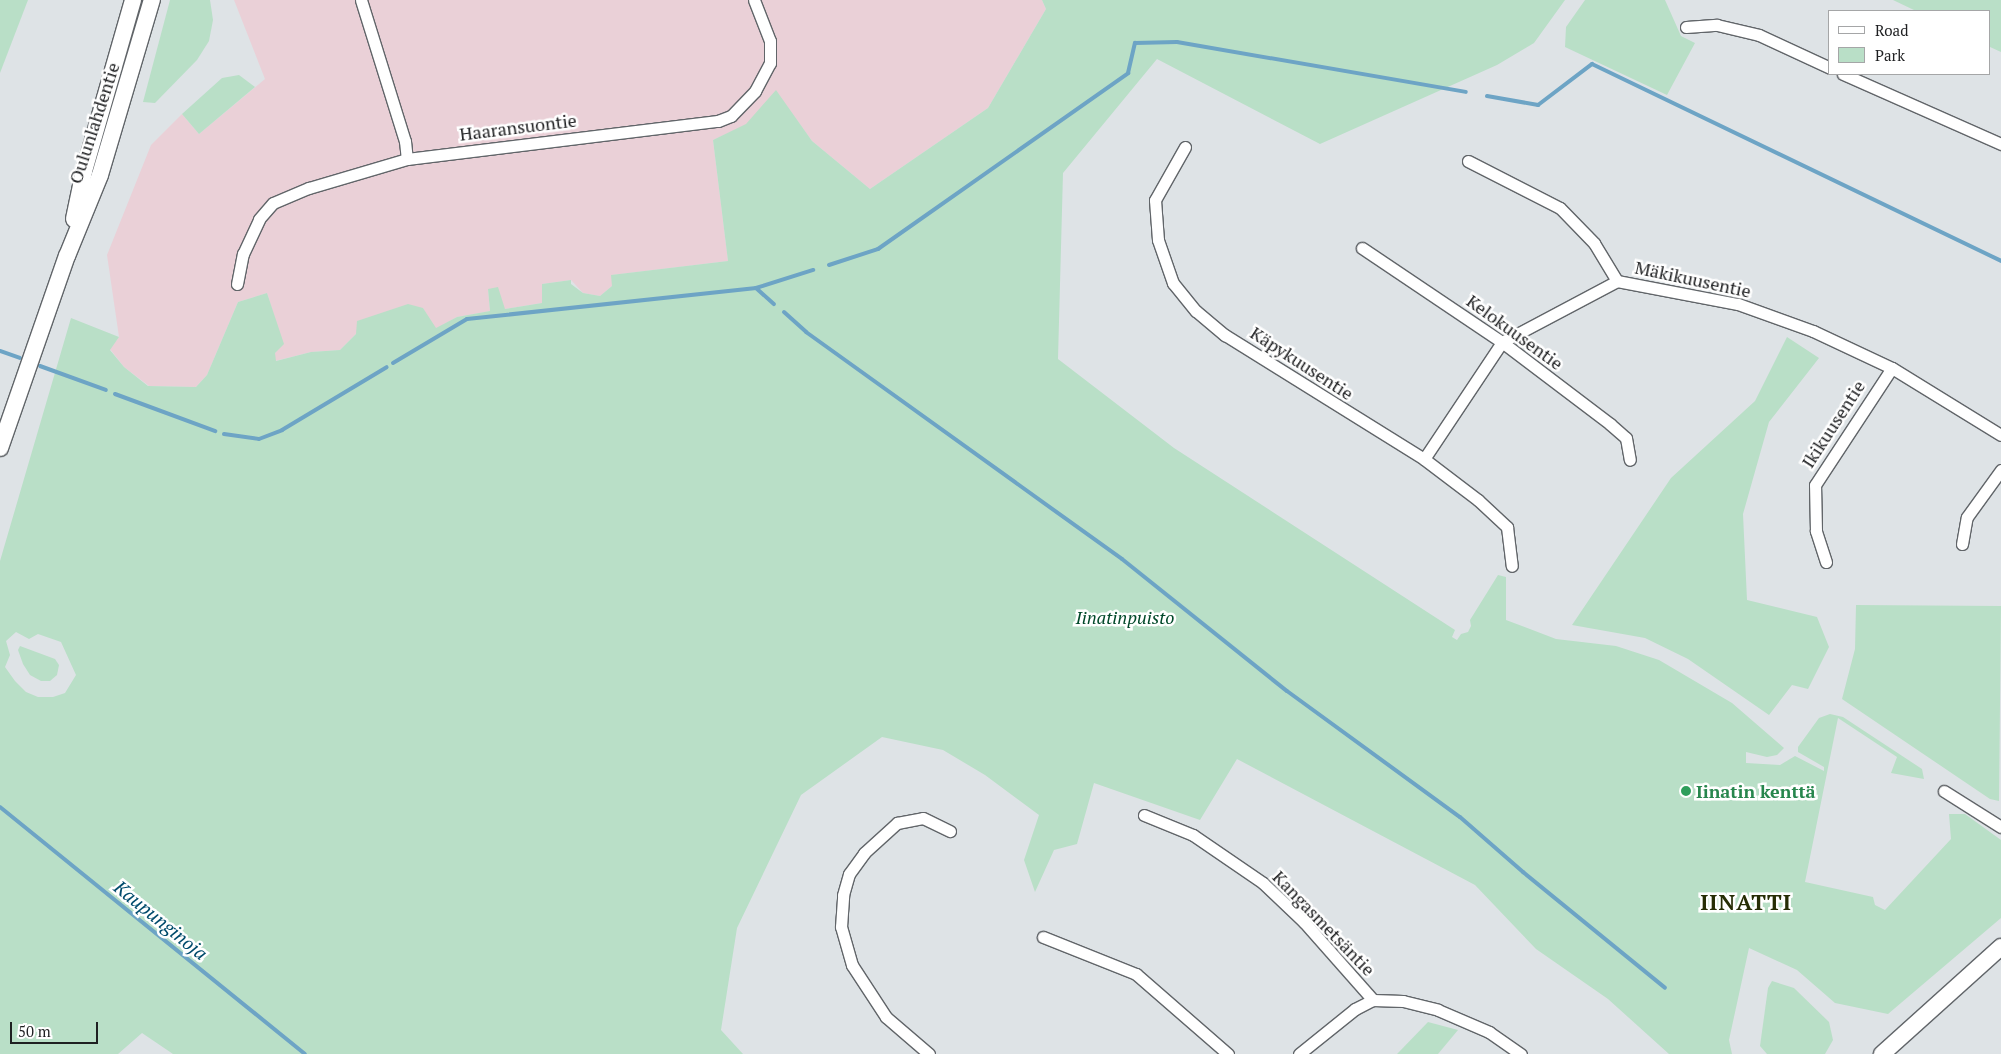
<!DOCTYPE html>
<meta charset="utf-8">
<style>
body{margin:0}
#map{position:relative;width:2001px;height:1054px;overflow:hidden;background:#dee3e6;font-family:"PT Serif",serif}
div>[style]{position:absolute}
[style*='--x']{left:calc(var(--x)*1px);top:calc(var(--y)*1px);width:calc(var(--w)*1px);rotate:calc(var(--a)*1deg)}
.industrial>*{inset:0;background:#ead0d7}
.green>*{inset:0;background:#b9dfc7}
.stream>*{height:4px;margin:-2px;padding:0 2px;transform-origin:2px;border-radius:2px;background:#6da4c5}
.roads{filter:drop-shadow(1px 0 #616569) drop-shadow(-1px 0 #616569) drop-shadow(0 1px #616569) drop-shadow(0 -1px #616569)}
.street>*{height:11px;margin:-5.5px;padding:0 5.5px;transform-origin:5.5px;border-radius:5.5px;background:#fff}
.secondary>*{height:16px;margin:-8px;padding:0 8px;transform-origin:8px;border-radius:8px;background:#fff}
.dots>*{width:14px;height:14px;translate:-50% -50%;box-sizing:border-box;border:2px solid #fff;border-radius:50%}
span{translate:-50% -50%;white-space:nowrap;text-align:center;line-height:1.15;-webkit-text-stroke:5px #fff;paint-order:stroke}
.street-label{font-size:18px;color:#1f2022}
.park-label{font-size:18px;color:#004829;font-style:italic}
.leisure-label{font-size:18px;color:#27864d;font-weight:700}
.left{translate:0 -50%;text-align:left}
.water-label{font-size:19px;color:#004b6c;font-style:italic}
.district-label{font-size:22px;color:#262d05;font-weight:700;letter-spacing:1px}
.legend{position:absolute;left:1828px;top:10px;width:162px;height:65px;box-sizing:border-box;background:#fff;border:1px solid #a5a6a7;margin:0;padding:6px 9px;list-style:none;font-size:15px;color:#1f2022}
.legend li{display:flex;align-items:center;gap:10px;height:25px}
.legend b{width:25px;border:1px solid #a5a6a7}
.scale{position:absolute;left:10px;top:1022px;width:88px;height:22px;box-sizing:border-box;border:2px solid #1f2022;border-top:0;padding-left:6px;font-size:15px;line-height:18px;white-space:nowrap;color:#1f2022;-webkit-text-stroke:4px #fff;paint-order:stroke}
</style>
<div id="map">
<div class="industrial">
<i style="clip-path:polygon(234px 0,1042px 0,1046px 9px,988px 108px,870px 189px,812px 141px,776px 91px,746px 125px,713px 140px,728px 261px,612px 275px,612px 286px,600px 296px,583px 293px,571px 280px,542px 284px,542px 303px,505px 309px,488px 289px,490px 311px,457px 317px,435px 329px,423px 308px,356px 334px,340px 350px,311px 352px,275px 361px,275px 353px,283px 344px,267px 293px,238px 302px,207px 375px,196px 387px,149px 386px,124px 367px,110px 349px,119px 337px,107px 255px,151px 145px,182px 114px,199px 134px,265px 79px)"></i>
</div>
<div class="green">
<i style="clip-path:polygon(0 0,28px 0,0 73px)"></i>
<i style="clip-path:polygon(170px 0,210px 0,213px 20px,209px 41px,197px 60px,155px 103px,143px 102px)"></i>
<i style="clip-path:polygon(evenodd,1042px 0,1565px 0,1534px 43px,1497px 65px,1320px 144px,1157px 59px,1063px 173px,1058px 359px,1174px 448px,1455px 630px,1452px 637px,1457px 640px,1461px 634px,1468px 632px,1471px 626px,1470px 620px,1498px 575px,1506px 577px,1506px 620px,1556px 639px,1616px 646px,1659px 660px,1732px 703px,1784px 748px,1777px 755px,1767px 757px,1746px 752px,1746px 763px,1780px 765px,1795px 756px,1824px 771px,1824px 767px,1798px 752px,1798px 747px,1819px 718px,1830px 714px,1843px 717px,1922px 769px,1924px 779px,1891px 773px,1897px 757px,1838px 718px,1805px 882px,1873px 897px,1875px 905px,1885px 910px,1951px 839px,1949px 814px,1965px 814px,2001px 840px,2001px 918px,1888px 1014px,1835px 1003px,1797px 970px,1749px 948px,1729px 1040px,1732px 1054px,1669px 1054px,1608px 999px,1536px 949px,1475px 885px,1237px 759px,1200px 820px,1094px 783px,1077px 844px,1054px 850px,1035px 892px,1024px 860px,1039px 815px,985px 775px,943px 750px,882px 737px,801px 795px,737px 928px,721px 1030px,743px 1054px,173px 1054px,142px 1033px,118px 1054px,0 1054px,0 561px,71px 318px,119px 337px,110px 350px,124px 367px,148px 386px,196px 387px,207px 375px,238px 302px,267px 293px,284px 344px,275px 353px,276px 361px,311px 352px,340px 350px,356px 334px,357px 321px,408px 304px,423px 308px,436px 328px,457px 317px,490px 311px,488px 289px,498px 287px,505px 309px,542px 303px,542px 284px,571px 280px,571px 284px,583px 293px,600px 296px,612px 286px,611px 275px,728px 261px,713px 140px,746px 124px,776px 90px,812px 141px,870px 189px,988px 108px,1046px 9px,1042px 0,16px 632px,29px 639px,38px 634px,61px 642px,76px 675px,65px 693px,53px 697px,38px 697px,26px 692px,15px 681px,5px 667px,10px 655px,6px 641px,16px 632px)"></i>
<i style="clip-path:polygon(1585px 0,1665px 0,1681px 36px,1695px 43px,1667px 95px,1565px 47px,1566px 27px)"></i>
<i style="clip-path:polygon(1893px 0,2001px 0,2001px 52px,1990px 47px,1990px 11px,1916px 11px)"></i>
<i style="clip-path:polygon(239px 75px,255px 87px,199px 134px,182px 114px,222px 78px)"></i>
<i style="clip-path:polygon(1787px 337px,1819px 358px,1769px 422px,1743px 514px,1747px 600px,1817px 617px,1829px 647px,1808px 689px,1792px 685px,1769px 715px,1688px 659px,1645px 638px,1572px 625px,1671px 478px,1755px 401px)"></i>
<i style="clip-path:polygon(1856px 605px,2001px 606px,1999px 801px,1990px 799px,1842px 699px,1855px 649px)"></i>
<i style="clip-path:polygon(20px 646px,55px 659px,59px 665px,57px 675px,50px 681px,41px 681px,30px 675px,23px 664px,18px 650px)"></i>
<i style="clip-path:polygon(1772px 981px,1794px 988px,1829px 1022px,1833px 1040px,1825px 1054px,1767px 1054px,1760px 1046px,1768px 988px)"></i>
<i style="clip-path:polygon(1428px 1022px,1458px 1030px,1438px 1054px,1397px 1054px)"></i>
</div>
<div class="stream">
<i style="--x:1487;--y:96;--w:52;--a:10"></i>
<i style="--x:1538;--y:105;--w:68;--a:-37.2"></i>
<i style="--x:1592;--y:64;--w:454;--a:25.7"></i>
<i style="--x:829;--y:265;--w:52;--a:-18.1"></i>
<i style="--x:878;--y:249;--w:306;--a:-35.1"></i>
<i style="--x:1128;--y:73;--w:31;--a:-77"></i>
<i style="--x:1135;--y:43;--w:42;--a:-1.4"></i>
<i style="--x:1177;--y:42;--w:293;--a:9.8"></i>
<i style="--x:756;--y:288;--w:60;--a:-17.5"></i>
<i style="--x:784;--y:312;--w:30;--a:42"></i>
<i style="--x:806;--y:332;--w:389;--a:35.7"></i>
<i style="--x:1122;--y:559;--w:211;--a:38.7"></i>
<i style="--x:1287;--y:691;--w:214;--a:36.1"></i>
<i style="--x:1460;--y:817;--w:84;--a:41.1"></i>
<i style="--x:1523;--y:872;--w:183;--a:39.2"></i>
<i style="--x:0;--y:351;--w:21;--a:19"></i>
<i style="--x:393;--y:363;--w:86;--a:-30.7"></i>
<i style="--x:467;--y:319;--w:291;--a:-6.1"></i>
<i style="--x:756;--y:288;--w:24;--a:42"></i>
<i style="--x:40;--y:366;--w:70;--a:20"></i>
<i style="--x:115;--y:394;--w:107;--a:20.3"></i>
<i style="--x:224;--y:434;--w:35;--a:8"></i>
<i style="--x:259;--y:439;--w:25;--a:-21"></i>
<i style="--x:282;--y:430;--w:122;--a:-31"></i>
<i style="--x:0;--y:807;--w:392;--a:39"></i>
</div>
<div class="roads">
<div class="street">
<i style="--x:361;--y:0;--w:148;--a:72.7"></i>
<i style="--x:405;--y:141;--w:18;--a:84"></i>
<i style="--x:1686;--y:27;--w:31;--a:-4"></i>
<i style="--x:1717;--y:25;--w:43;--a:13.4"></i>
<i style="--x:1759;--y:35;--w:78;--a:24.9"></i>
<i style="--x:1843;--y:74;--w:173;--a:23.9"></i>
<i style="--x:1185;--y:147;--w:61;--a:119.5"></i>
<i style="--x:1155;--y:200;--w:40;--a:85.7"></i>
<i style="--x:1158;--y:240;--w:46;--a:70.8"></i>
<i style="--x:1173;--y:283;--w:36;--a:51"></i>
<i style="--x:1196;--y:311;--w:38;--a:40"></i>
<i style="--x:1225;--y:335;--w:234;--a:31.9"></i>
<i style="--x:1424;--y:459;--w:68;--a:37.2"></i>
<i style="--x:1478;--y:500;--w:40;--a:43"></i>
<i style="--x:1507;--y:527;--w:39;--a:83"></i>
<i style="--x:1468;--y:161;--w:103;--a:27.1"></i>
<i style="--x:1560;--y:208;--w:49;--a:45.8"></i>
<i style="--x:1594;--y:243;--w:44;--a:58.8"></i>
<i style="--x:1362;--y:248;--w:169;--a:33.9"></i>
<i style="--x:1502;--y:342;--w:136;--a:37.2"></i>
<i style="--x:1610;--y:424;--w:21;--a:41"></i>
<i style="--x:1626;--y:438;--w:22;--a:80"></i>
<i style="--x:237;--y:284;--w:31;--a:-79"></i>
<i style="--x:243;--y:254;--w:38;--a:-65"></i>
<i style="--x:259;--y:219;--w:21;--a:-49"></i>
<i style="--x:273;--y:203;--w:39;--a:-23"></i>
<i style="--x:309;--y:188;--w:102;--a:-16.5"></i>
<i style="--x:407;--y:159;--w:313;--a:-7"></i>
<i style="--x:718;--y:121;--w:14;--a:-21"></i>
<i style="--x:731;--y:116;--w:35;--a:-46"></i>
<i style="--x:755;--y:91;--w:32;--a:-62"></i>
<i style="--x:770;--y:63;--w:22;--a:-90"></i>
<i style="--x:770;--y:41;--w:44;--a:-111.3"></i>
<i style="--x:1424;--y:459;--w:141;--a:-56.3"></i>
<i style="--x:1502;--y:342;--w:130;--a:-27.9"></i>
<i style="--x:1617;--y:281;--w:123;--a:10.8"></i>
<i style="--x:1738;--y:304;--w:80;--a:19.8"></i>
<i style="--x:1813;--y:331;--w:87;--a:25.1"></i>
<i style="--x:1892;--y:368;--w:128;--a:31.6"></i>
<i style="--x:1962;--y:544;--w:27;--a:-80"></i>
<i style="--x:1967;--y:517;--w:58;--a:-54.1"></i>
<i style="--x:1826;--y:562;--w:33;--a:-108"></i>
<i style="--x:1816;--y:531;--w:46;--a:-91.2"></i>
<i style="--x:1815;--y:485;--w:140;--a:-56.7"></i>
<i style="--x:1944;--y:791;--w:67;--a:32.3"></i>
<i style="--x:1144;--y:815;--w:53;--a:22.2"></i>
<i style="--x:1193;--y:835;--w:85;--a:34.4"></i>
<i style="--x:1263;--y:883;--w:57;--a:43.6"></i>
<i style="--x:1304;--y:922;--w:104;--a:48.5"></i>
<i style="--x:1043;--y:937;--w:100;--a:21.7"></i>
<i style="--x:1136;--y:974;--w:122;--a:41"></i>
<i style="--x:929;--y:1054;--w:57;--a:-139.3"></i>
<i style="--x:886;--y:1017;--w:62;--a:-123.2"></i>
<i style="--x:852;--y:965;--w:40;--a:-106"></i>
<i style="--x:841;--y:927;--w:32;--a:-86"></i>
<i style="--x:843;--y:895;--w:22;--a:-74"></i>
<i style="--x:849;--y:874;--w:26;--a:-54"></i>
<i style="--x:864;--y:853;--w:45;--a:-42.3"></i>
<i style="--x:897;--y:823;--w:26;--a:-11"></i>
<i style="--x:923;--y:818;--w:30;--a:26"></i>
<i style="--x:1299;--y:1054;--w:72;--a:-38.8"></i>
<i style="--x:1355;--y:1009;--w:20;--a:-27"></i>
<i style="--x:1373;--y:1000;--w:30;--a:2"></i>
<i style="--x:1403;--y:1001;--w:36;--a:14"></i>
<i style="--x:1438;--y:1010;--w:56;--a:23.3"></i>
<i style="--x:1489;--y:1032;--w:39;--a:35"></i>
</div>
<div class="secondary">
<i style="--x:74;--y:219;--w:49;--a:-78.2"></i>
<i style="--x:84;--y:171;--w:178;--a:-74"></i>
<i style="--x:0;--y:448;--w:203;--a:-70.8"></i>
<i style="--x:67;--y:256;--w:87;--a:-67.8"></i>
<i style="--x:100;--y:175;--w:183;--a:-73.5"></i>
<i style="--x:1882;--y:1054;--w:160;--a:-42"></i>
</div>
</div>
<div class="dots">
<i style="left:1686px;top:791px;background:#2e9e5b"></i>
</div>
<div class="street-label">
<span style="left:94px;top:123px;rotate:-72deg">Oulunlahdentie</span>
<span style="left:518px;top:127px;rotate:-7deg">Haaransuontie</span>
<span style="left:1693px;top:279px;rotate:12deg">Mäkikuusentie</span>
<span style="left:1515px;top:332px;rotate:36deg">Kelokuusentie</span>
<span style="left:1302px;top:363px;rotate:33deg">Käpykuusentie</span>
<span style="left:1833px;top:424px;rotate:-57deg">Ikikuusentie</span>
<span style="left:1324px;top:923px;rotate:46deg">Kangasmetsäntie</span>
</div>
<div class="park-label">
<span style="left:1125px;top:617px">Iinatinpuisto</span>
</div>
<div class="leisure-label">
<span class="left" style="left:1696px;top:791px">Iinatin kenttä</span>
</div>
<div class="water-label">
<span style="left:161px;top:920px;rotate:39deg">Kaupunginoja</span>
</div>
<div class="district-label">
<span style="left:1746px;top:902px">IINATTI</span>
</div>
<ul class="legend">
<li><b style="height:6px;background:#fff"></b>Road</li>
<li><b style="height:14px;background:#b9dfc7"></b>Park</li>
</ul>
<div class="scale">50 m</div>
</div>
